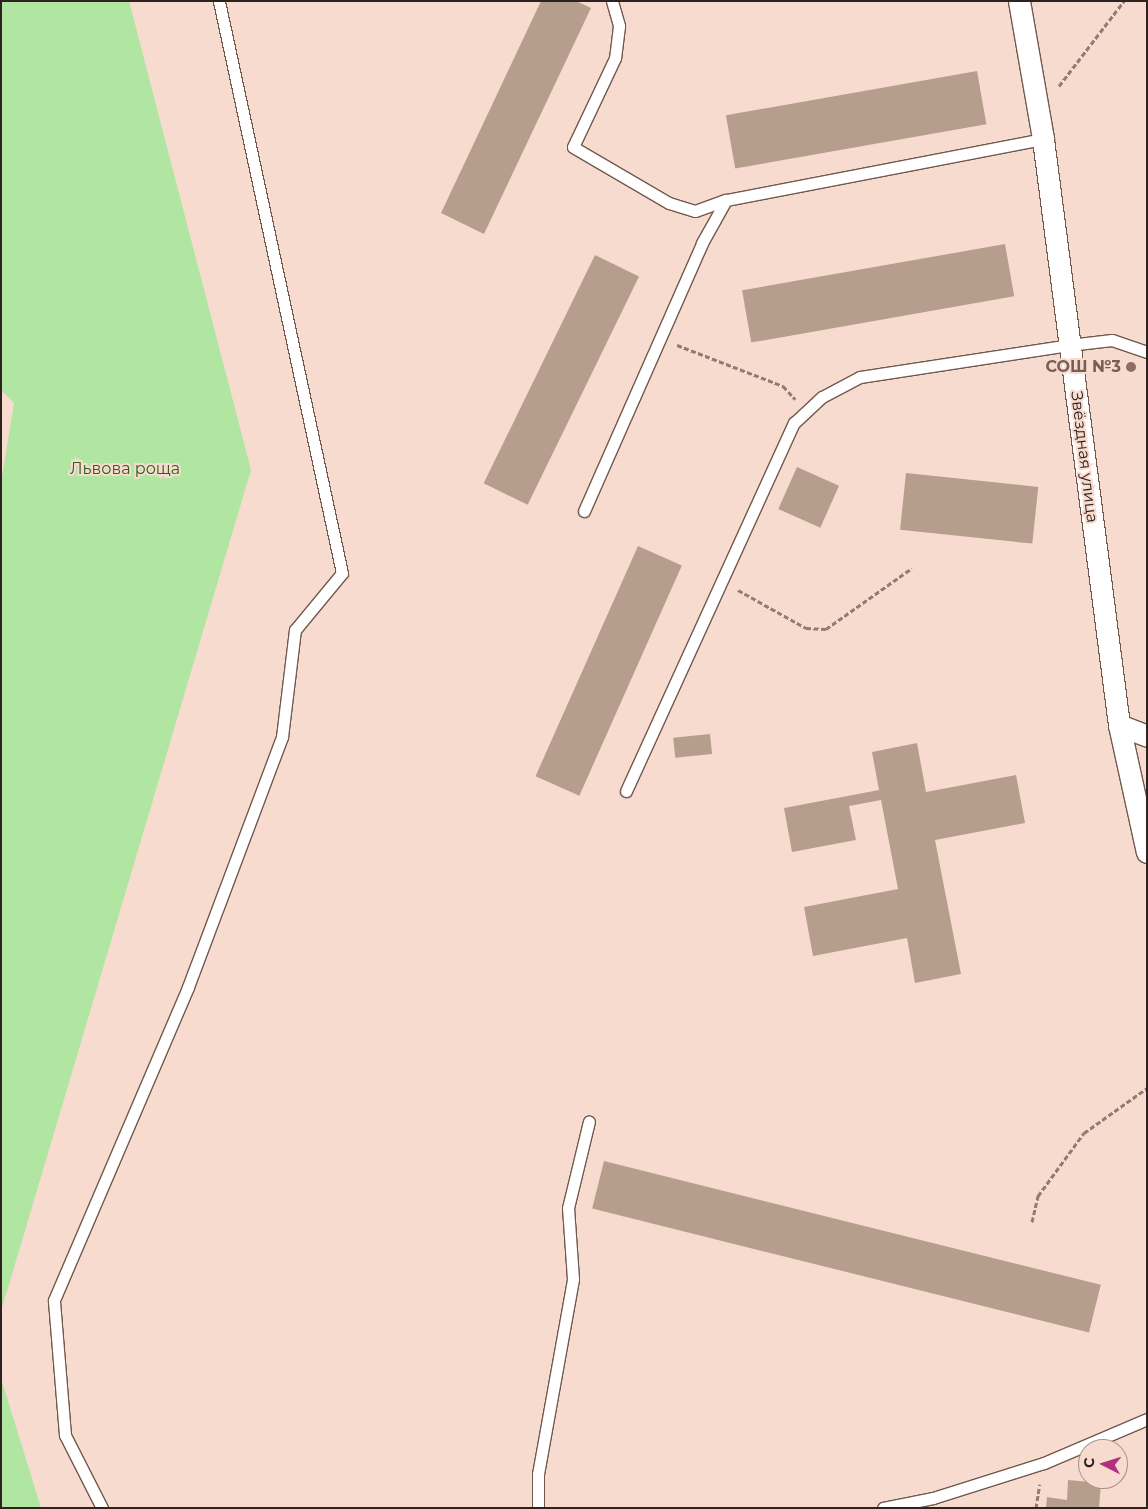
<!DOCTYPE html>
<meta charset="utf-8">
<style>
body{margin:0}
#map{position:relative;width:1148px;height:1509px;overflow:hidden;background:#f8dbcf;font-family:Montserrat,sans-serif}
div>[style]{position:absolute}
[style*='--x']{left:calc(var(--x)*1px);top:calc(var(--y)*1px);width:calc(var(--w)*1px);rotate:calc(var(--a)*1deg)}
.green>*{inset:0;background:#b0e5a2}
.building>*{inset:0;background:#b69e8d;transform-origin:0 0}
.path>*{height:3px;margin-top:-1.5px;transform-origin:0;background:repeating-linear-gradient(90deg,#907c74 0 5px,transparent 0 7.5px)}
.roads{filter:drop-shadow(1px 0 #71584d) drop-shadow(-1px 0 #71584d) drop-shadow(0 1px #71584d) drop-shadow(0 -1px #71584d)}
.lane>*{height:11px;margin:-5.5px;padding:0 5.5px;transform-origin:5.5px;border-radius:5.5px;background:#fff}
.street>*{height:21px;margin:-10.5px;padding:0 10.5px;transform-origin:10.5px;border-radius:10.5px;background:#fff}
.dots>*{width:14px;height:14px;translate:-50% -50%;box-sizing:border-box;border:2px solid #f8dbcf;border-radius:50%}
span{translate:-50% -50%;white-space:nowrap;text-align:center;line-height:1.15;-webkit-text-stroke:4px #f8dbcf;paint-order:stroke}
.education-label{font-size:16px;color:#785e54;font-weight:700}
.right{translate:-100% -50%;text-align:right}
.street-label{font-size:16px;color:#2d221e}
.park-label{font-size:16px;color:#2c611d}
.frame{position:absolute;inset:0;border:2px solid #2d221e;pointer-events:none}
.north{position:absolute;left:1078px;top:1439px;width:50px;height:50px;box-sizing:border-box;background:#f8dbcf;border:1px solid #a79188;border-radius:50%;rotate:275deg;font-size:14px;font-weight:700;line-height:20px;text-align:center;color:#2d221e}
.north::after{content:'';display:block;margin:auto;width:18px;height:22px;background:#b1317e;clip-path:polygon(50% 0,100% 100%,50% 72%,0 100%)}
</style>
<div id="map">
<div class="green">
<i style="clip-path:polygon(1px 1px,129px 1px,251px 470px,2px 1308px,1px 1327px,1px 483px,14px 403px,1px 390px)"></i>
<i style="clip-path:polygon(1px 1378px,41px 1508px,1px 1508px)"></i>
</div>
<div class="building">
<i style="clip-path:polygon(541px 1px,576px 1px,591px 8px,484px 234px,441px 213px)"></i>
<i style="left:977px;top:71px;width:54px;height:255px;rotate:80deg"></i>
<i style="left:1005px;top:244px;width:53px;height:267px;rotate:80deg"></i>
<i style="left:595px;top:255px;width:49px;height:254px;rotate:26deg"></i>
<i style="left:797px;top:467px;width:46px;height:46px;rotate:24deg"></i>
<i style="left:906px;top:473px;width:133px;height:57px;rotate:6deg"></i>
<i style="left:638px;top:546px;width:48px;height:252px;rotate:24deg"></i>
<i style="left:710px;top:734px;width:20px;height:37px;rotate:84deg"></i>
<i style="clip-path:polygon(917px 743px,926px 792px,1016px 775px,1025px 823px,935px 840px,961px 974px,915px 983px,907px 938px,813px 956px,804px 907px,898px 889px,881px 800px,849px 806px,856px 840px,792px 852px,784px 808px,879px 790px,872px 752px)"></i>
<i style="left:604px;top:1161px;width:512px;height:49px;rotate:14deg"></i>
<i style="clip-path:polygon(1068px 1480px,1101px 1483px,1099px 1508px,1046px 1508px,1047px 1497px,1067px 1500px)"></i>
</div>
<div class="path">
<i style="--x:1059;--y:86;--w:107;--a:-52.6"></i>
<i style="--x:677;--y:345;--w:114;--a:21.1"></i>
<i style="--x:783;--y:386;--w:18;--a:47"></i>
<i style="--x:738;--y:590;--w:78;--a:29.2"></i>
<i style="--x:806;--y:628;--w:20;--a:3"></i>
<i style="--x:826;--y:629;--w:105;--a:-35.3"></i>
<i style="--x:1032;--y:1222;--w:27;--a:-77"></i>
<i style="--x:1038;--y:1196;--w:78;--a:-53.9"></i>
<i style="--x:1084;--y:1133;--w:77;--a:-35.5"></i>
<i style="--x:1036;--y:1508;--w:24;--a:-81"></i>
</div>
<div class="roads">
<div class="lane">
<i style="--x:612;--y:1;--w:26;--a:74"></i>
<i style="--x:619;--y:26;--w:32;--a:97"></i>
<i style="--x:615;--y:58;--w:98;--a:115.3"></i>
<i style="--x:573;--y:147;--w:111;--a:30.3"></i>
<i style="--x:669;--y:203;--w:27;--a:17"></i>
<i style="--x:695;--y:211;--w:33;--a:-20"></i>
<i style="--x:726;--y:200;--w:323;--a:-10.9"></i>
<i style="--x:584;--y:511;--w:293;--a:-66.2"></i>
<i style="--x:702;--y:243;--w:49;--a:-60.8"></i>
<i style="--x:626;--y:791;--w:405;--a:-65.5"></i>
<i style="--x:794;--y:423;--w:38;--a:-43"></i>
<i style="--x:822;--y:397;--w:43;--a:-27.8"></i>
<i style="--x:860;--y:377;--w:211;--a:-8.7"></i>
<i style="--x:1069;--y:345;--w:43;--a:-6.6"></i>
<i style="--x:1112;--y:340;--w:37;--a:19"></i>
<i style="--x:102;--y:1508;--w:82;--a:-116.9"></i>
<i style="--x:65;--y:1435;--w:135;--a:-94.7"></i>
<i style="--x:54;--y:1300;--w:340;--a:-66.8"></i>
<i style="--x:188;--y:987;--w:267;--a:-69.4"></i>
<i style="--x:282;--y:737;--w:108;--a:-83.1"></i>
<i style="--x:295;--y:630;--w:74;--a:-50.5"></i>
<i style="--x:342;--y:573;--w:585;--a:-102.14"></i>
<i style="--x:538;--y:1508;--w:34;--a:-90"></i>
<i style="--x:538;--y:1474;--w:198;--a:-79.8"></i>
<i style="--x:573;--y:1279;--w:71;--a:-94"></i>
<i style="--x:568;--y:1208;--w:89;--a:-76.4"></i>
<i style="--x:883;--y:1508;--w:51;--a:-11.3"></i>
<i style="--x:933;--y:1498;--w:116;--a:-17.5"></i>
<i style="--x:1044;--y:1463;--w:112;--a:-23.1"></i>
</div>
<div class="street">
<i style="--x:1019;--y:1;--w:140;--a:80.1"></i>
<i style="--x:1043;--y:139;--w:591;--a:82.61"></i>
<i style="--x:1119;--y:725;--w:130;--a:77.6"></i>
<i style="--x:1119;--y:725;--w:30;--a:21"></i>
</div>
</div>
<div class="dots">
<i style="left:1131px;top:367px;background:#8d6e63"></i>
</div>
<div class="education-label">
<span class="right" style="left:1121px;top:367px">СОШ №3</span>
</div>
<div class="street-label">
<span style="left:1084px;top:457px;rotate:83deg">Звёздная улица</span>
</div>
<div class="park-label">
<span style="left:125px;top:469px">Львова роща</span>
</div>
<div class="frame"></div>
<div class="north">С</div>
</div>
